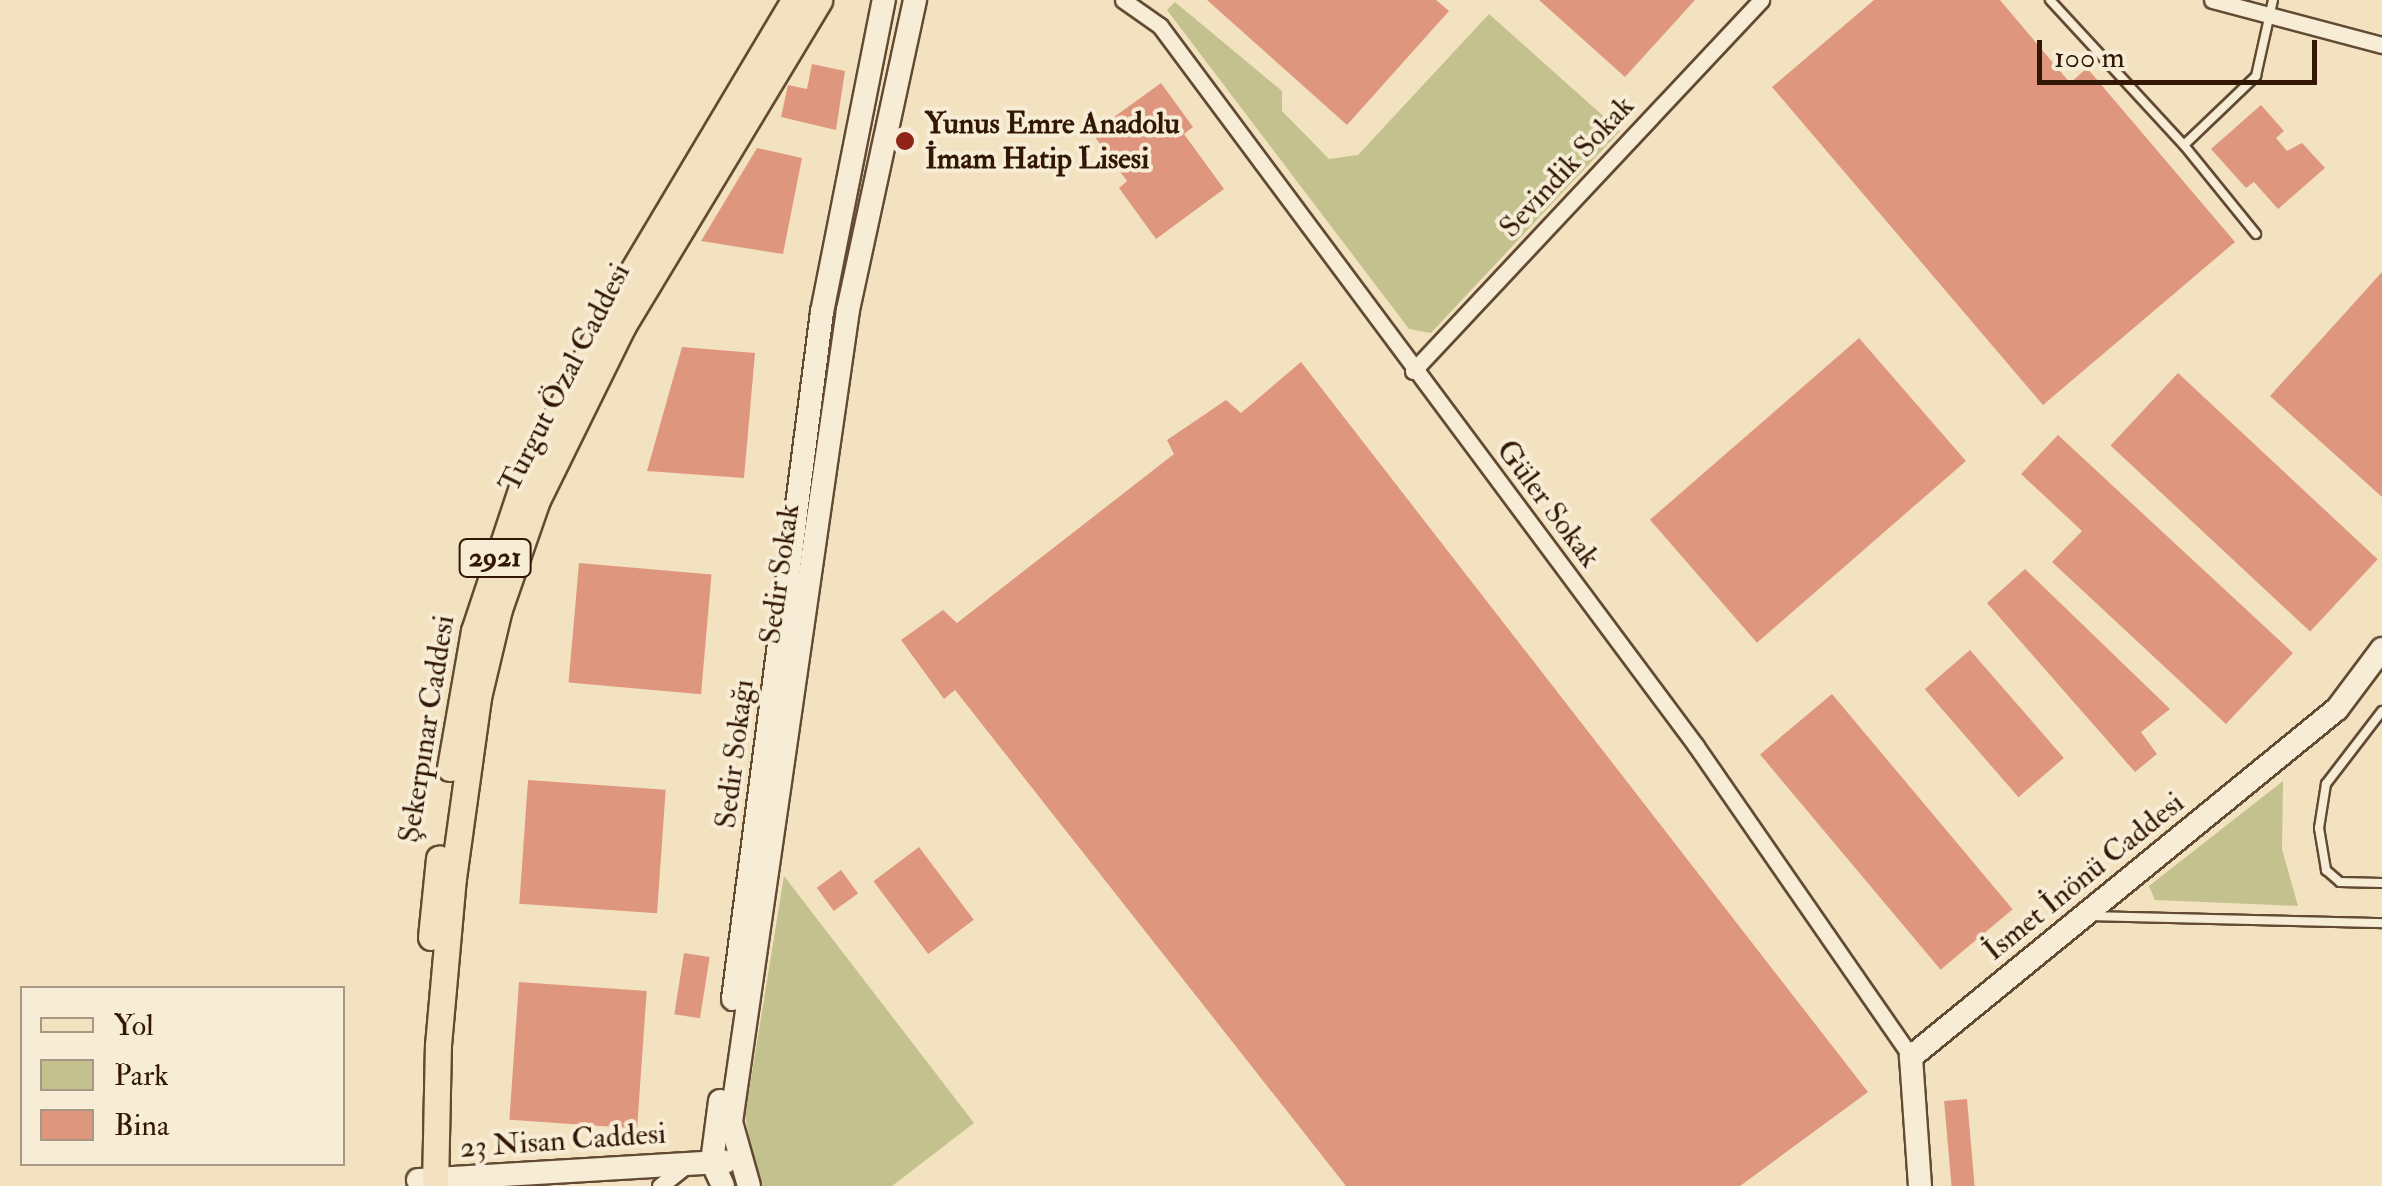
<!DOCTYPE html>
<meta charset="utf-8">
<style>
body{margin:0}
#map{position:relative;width:2382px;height:1186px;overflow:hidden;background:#f3e2c0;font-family:"IM FELL Double Pica",serif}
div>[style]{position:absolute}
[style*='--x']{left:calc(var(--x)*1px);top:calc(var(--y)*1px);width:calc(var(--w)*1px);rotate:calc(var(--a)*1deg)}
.green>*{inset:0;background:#c3c18d}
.building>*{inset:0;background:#df967e;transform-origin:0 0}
.roads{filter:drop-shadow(2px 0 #624a33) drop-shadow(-2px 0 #624a33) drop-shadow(0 2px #624a33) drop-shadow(0 -2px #624a33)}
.lane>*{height:8px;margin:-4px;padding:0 4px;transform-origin:4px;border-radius:4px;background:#f7ecd6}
.street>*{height:15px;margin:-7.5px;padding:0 7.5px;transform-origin:7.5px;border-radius:7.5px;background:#f7ecd6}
.secondary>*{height:22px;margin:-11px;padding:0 11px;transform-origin:11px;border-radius:11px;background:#f7ecd6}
.primary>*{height:25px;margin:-12.5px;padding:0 12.5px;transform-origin:12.5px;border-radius:12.5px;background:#f3e2c0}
.dots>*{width:28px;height:28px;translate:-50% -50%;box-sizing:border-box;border:5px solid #f7ecd6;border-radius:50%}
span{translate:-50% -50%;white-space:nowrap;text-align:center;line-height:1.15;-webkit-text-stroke:8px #f7ecd6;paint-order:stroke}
.shield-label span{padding:2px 8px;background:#f7ecd6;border:2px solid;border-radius:8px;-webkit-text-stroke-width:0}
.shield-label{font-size:28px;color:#311704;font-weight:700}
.poi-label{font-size:30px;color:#311704;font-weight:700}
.left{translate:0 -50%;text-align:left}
.street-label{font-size:30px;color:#311704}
.legend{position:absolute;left:20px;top:986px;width:325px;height:180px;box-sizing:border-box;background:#f7ecd6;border:2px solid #a89782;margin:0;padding:12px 18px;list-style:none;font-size:30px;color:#311704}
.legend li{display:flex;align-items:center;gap:20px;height:50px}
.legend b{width:50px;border:2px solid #a89782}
.scale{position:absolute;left:2037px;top:40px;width:280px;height:45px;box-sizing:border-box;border:5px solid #311704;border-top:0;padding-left:12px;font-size:30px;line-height:35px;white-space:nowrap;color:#311704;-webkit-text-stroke:8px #f7ecd6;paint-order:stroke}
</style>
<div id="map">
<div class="green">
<i style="clip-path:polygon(1175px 2px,1282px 91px,1282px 111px,1329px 159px,1358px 155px,1489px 14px,1620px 131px,1431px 333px,1409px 329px,1167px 10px)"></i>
<i style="clip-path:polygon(2283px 781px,2282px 849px,2298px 906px,2155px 900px,2149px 886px)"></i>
<i style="clip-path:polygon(784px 876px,974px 1123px,892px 1186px,760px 1186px,757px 1178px,745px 1116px)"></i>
</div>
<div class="building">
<i style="clip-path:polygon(1207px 0,1436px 0,1449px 11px,1347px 125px)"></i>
<i style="clip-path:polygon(1539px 0,1695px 0,1625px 77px)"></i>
<i style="clip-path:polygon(1874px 0,2000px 0,2070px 83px,2087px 68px,2235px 242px,2043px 405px,1772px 87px)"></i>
<i style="clip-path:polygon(812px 64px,845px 71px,836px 130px,781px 117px,788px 85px,807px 89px)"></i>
<i style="clip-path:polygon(1161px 83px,1193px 127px,1184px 134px,1224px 189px,1156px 239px,1119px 188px,1127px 181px,1092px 133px)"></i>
<i style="clip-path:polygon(2261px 105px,2284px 131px,2276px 138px,2287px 151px,2302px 143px,2325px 168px,2278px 209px,2254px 182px,2246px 188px,2211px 149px)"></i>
<i style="clip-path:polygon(757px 148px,802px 158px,783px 254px,701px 241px)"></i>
<i style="clip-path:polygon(2382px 272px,2382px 497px,2270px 396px)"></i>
<i style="left:1859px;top:338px;width:163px;height:277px;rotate:49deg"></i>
<i style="clip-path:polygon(682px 347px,755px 353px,744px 478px,647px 471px)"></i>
<i style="clip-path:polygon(1301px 362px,1868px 1092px,1740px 1186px,1346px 1186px,955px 690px,944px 699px,901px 640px,943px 610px,957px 623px,1174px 454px,1167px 440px,1226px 400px,1241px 413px)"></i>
<i style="left:2178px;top:373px;width:273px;height:99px;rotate:43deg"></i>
<i style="clip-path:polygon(2058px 435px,2293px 653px,2226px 724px,2052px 562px,2082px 531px,2021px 474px)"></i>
<i style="left:579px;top:563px;width:133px;height:120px;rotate:5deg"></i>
<i style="clip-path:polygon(2025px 569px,2170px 709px,2141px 732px,2157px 754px,2135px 772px,1987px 603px)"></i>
<i style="left:1970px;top:650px;width:143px;height:60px;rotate:49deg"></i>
<i style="left:1832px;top:694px;width:281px;height:94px;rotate:50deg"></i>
<i style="left:528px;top:780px;width:138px;height:124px;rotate:4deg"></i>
<i style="left:919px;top:847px;width:91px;height:57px;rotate:53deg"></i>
<i style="left:841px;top:870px;width:29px;height:30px;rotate:54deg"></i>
<i style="left:684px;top:953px;width:26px;height:62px;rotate:9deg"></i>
<i style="left:519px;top:982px;width:128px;height:138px;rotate:4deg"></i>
<i style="left:1967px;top:1099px;width:87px;height:23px;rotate:85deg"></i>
</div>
<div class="roads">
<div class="lane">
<i style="--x:2050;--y:0;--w:197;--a:47.3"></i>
<i style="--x:2256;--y:234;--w:114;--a:-129"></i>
<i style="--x:2184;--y:145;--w:100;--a:-43.8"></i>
<i style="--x:2256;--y:76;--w:78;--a:-77.4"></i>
<i style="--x:2382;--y:711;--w:92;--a:127.5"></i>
<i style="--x:2326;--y:784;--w:45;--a:99"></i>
<i style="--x:2319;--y:828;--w:43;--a:80.5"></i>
<i style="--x:2326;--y:870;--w:18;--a:41"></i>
<i style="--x:2340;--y:882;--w:42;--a:1.4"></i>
<i style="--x:2092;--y:916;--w:290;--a:1.4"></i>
</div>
<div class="street">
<i style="--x:1123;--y:0;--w:45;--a:35.1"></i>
<i style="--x:1160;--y:26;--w:898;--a:53.33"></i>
<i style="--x:1696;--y:746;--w:378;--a:55.3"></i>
<i style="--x:2212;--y:0;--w:176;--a:14.8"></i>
<i style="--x:1413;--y:371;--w:509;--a:-46.83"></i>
<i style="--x:660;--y:1186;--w:33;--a:-38"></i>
</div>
<div class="secondary">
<i style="--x:733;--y:999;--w:693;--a:-82.62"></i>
<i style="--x:822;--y:312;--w:318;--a:-78.8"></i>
<i style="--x:720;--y:1101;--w:62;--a:97.5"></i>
<i style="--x:712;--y:1162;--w:26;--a:65"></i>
<i style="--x:418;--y:1180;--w:308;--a:-3.4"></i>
<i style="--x:749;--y:1186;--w:66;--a:-105.7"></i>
<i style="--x:731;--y:1122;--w:820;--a:-81.8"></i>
<i style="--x:848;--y:310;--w:317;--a:-77.8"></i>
<i style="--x:1920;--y:1186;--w:129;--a:-94"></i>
<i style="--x:1911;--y:1057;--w:550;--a:-39.25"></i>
<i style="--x:2337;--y:709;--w:75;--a:-53.1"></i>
</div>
<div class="primary">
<i style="--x:450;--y:768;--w:139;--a:-80.1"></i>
<i style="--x:474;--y:631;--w:158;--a:-71.6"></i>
<i style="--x:524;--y:481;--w:198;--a:-63.3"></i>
<i style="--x:613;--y:304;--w:354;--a:-59.2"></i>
<i style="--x:431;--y:937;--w:79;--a:-84.2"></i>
<i style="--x:435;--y:1186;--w:141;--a:-88.8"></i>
<i style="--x:438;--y:1045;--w:168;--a:-84.9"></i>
<i style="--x:453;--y:878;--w:183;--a:-82.1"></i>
<i style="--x:478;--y:697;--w:90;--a:-76.6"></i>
<i style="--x:499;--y:609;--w:115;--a:-70.8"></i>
<i style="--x:537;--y:500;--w:193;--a:-63.8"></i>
<i style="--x:622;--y:327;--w:382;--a:-58.9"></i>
</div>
</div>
<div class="dots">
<i style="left:905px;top:141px;background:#8f2418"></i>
</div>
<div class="shield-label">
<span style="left:495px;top:558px">2921</span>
</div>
<div class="poi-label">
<span class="left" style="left:925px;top:141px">Yunus Emre Anadolu<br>İmam Hatip Lisesi</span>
</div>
<div class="street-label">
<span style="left:1567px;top:167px;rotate:-47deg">Sevindik Sokak</span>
<span style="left:565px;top:378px;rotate:-63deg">Turgut Özal Caddesi</span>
<span style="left:1548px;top:504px;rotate:53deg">Güler Sokak</span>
<span style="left:780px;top:574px;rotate:-82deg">Sedir Sokak</span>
<span style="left:427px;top:729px;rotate:-81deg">Şekerpınar Caddesi</span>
<span style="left:735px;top:754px;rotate:-83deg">Sedir Sokağı</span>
<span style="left:2084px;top:877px;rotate:-39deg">İsmet İnönü Caddesi</span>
<span style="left:563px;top:1141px;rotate:-4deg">23 Nisan Caddesi</span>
</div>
<ul class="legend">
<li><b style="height:12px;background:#f3e2c0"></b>Yol</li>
<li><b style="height:28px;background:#c3c18d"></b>Park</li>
<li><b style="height:28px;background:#df967e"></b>Bina</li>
</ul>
<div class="scale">100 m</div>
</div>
